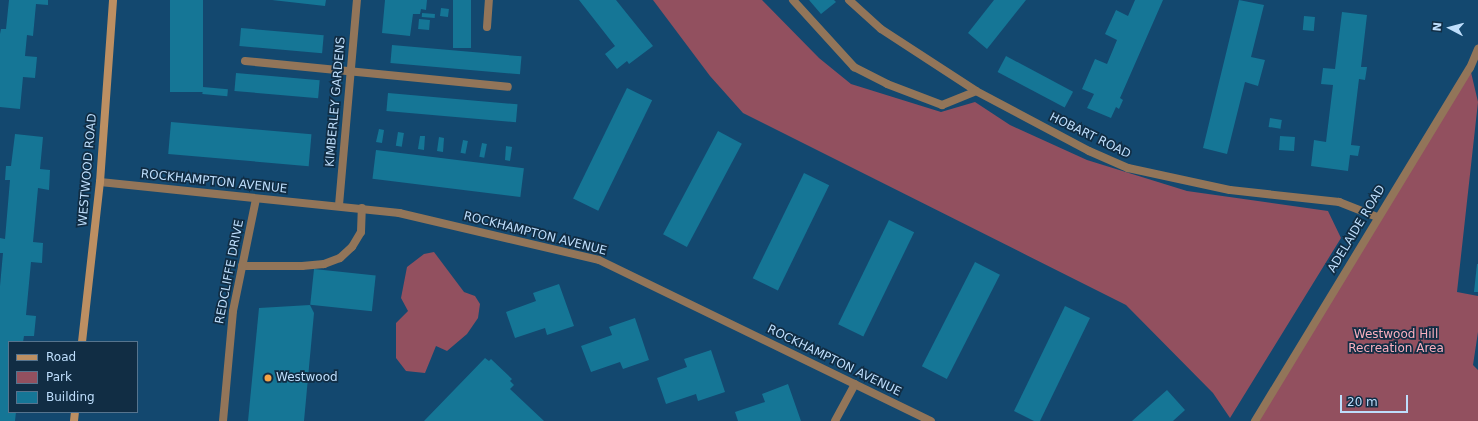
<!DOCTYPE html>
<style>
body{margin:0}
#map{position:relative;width:1478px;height:421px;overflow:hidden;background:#13486f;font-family:"DejaVu Sans",sans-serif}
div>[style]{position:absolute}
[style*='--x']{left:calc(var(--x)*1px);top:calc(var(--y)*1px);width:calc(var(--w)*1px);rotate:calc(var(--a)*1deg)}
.green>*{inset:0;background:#92505f}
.building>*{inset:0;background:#157696;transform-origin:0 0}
.lane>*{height:8px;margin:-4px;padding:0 4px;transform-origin:4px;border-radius:4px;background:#927559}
.street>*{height:8px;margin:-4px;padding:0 4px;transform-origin:4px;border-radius:4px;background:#927559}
.secondary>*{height:8px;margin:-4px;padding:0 4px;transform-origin:4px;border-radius:4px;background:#bc8f62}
.dots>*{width:11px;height:11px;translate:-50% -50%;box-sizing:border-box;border:2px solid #112d44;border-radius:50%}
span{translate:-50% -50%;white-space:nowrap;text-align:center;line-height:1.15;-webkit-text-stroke:3.5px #112d44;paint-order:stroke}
.street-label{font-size:12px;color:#bedefc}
.park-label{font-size:12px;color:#faafbe}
.poi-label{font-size:12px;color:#bedefc}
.left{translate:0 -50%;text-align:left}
.legend{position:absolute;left:8px;top:341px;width:130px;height:72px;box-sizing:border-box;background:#112d44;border:1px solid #56748e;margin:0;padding:5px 7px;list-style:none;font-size:12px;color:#bedefc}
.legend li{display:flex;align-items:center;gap:8px;height:20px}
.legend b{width:20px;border:1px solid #56748e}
.north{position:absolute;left:1430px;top:8px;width:40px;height:40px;-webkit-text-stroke:3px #112d44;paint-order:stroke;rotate:276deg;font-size:11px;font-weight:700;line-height:16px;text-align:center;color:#bedefc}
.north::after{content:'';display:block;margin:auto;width:14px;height:18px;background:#bedefc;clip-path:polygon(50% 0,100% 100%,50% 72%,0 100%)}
.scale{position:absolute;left:1340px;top:395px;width:68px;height:18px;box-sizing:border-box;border:2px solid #bedefc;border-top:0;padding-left:5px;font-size:12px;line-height:14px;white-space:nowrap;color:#bedefc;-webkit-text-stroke:3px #112d44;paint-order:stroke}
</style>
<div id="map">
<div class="green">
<i style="clip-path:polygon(653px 0,762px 0,819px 58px,851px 84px,941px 112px,975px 102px,1010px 125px,1087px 160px,1187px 191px,1328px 211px,1341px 238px,1230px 418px,1213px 393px,1126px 305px,743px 113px,710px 76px)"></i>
<i style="clip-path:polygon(1470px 68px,1478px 102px,1457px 292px,1478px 296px,1478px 332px,1473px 365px,1478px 370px,1478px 421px,1255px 421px)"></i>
<i style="clip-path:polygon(434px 252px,464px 292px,475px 296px,480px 304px,478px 318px,467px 334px,447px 351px,436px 346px,425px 373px,406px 371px,396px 358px,396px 323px,408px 311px,401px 298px,407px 267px,424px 254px)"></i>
</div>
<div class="building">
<i style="clip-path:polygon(9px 0,48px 0,48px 5px,36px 4px,33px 36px,27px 35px,25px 56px,37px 57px,35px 78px,23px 77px,20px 109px,0 107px,0 34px,1px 29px,6px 29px)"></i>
<i style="left:170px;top:0;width:33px;height:92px"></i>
<i style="clip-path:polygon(272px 0,326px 0,325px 6px)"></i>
<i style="clip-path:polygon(385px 0,427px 0,426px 10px,421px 9px,420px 14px,413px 14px,410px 36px,382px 33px)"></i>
<i style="left:453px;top:0;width:18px;height:48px"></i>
<i style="clip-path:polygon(579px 0,616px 0,653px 46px,629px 64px,627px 61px,617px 69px,605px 54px,615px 46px)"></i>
<i style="clip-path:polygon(809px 0,834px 0,836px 2px,821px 14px)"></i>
<i style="clip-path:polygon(994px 0,1026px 0,987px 49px,968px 33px)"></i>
<i style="clip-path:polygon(1135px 0,1163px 0,1120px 98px,1123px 100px,1119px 109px,1116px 107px,1111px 118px,1087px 108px,1094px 94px,1082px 89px,1095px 59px,1107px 64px,1117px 40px,1105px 34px,1116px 10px,1128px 16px)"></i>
<i style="clip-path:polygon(1239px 0,1264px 5px,1251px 57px,1265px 60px,1258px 86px,1245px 82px,1227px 154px,1203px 148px)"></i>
<i style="left:441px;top:8px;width:8px;height:8px;rotate:7deg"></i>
<i style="clip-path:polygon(1342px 12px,1367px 15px,1361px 67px,1367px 67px,1365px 80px,1359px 79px,1351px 145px,1360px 146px,1358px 156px,1350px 155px,1348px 171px,1311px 166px,1314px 140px,1326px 142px,1333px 85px,1321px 84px,1323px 68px,1335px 69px)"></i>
<i style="left:422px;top:13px;width:13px;height:4px;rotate:4deg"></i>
<i style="left:1304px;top:16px;width:11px;height:14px;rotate:5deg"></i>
<i style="left:419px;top:19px;width:11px;height:10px;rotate:5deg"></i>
<i style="left:241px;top:28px;width:83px;height:18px;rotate:5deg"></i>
<i style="left:392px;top:45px;width:130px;height:18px;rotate:5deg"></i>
<i style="left:1006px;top:56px;width:76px;height:18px;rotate:28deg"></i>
<i style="left:236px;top:73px;width:84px;height:18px;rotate:5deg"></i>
<i style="left:203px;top:87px;width:25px;height:7px;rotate:5deg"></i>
<i style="left:627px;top:88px;width:28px;height:123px;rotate:26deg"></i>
<i style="left:388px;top:93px;width:130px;height:18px;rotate:5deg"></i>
<i style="left:1270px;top:118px;width:12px;height:9px;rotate:9deg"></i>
<i style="left:171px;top:122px;width:141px;height:32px;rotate:5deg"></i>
<i style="clip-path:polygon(379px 129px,384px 130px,382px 143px,376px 142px)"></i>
<i style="left:718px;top:131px;width:27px;height:117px;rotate:28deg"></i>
<i style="left:398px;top:132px;width:6px;height:14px;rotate:9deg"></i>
<i style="clip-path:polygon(15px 134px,43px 137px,40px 169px,50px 170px,49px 190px,38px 188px,33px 242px,43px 243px,42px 263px,31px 262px,26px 315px,36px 316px,34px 336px,24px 336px,23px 342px,9px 342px,9px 412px,16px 412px,15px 421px,0 421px,0 286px,3px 253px,0 253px,0 238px,5px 239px,10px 180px,5px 180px,6px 166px,11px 166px)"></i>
<i style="clip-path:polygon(420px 136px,425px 136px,424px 150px,418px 149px)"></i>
<i style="left:1280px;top:136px;width:15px;height:14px;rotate:4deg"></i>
<i style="clip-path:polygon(439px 137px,444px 138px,443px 152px,437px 151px)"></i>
<i style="left:463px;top:140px;width:5px;height:13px;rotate:11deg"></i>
<i style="left:482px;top:143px;width:5px;height:14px;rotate:11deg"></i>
<i style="clip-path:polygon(506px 146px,512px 147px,510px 161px,505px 160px)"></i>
<i style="left:376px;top:150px;width:149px;height:29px;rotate:7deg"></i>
<i style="left:804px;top:173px;width:28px;height:117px;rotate:26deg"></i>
<i style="left:889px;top:220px;width:28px;height:116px;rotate:26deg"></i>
<i style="left:975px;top:262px;width:28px;height:117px;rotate:27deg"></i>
<i style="clip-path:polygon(1477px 264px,1478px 264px,1478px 292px,1474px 292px)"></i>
<i style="left:314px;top:269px;width:62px;height:36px;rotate:6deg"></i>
<i style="clip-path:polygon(559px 284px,574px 326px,547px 335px,545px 328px,515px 338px,506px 312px,536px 301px,533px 293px)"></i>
<i style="clip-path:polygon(310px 305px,314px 313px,304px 421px,248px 421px,259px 308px)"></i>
<i style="clip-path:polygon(1065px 306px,1090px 318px,1040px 421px,1034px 421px,1014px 411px)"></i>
<i style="clip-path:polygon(635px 318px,649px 360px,623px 369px,620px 362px,591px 372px,581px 346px,612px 335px,609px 327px)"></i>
<i style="clip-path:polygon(711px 350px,725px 392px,698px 401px,696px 394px,666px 404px,657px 378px,687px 367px,684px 359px)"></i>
<i style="clip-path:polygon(485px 358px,489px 361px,491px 359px,512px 379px,510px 381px,514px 385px,510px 389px,544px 421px,424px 421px)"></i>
<i style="clip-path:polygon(788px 384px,801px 421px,738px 421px,735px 412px,765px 402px,762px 394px)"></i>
<i style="clip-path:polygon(1167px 390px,1185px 410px,1173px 421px,1132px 421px)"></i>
</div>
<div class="lane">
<i style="--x:793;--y:0;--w:91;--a:47.7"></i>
<i style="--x:854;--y:67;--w:37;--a:27"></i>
<i style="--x:887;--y:84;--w:59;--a:20.9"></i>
<i style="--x:942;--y:105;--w:37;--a:-22"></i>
<i style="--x:487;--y:27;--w:27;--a:-86"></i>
<i style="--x:245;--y:61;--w:264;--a:5.6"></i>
<i style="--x:242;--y:266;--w:60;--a:0"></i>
<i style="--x:302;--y:266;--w:22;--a:-5"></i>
<i style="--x:324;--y:264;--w:17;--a:-21"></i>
<i style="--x:340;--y:258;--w:16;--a:-43"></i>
<i style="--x:352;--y:247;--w:17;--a:-59"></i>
<i style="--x:361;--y:232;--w:24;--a:-88"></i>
</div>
<div class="street">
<i style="--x:849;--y:0;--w:43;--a:42.2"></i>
<i style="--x:881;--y:29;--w:113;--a:33.1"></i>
<i style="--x:976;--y:91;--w:128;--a:28"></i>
<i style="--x:1089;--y:151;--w:43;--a:23.6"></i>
<i style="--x:1128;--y:168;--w:104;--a:12.2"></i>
<i style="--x:1230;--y:190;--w:110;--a:6.3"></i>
<i style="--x:1339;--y:202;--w:41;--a:21.5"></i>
<i style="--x:100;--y:182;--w:301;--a:5.9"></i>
<i style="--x:399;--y:213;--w:205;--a:13.2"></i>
<i style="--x:599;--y:260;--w:369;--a:25.9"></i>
<i style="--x:339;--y:205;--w:206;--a:-85"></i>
<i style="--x:223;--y:421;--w:110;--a:-84.8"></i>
<i style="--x:233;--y:311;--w:114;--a:-78.4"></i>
<i style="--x:835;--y:421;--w:42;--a:-61.6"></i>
<i style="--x:1255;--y:421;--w:413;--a:-58.7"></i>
<i style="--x:1470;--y:68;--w:21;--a:-67"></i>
</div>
<div class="secondary">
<i style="--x:82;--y:342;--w:161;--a:-83.6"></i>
<i style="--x:100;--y:182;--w:182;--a:-85.9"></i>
<i style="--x:74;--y:421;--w:9;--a:-84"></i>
</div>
<div class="dots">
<i style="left:268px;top:378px;background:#f5a345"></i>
</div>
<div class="street-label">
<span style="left:336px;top:102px;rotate:-85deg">KIMBERLEY GARDENS</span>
<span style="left:1090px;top:136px;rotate:26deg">HOBART ROAD</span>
<span style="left:88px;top:170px;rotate:-85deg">WESTWOOD ROAD</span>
<span style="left:214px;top:182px;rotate:6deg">ROCKHAMPTON AVENUE</span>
<span style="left:1357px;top:229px;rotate:-59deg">ADELAIDE ROAD</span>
<span style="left:535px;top:234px;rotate:14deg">ROCKHAMPTON AVENUE</span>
<span style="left:230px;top:272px;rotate:-79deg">REDCLIFFE DRIVE</span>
<span style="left:834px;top:361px;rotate:26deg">ROCKHAMPTON AVENUE</span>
</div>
<div class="park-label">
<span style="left:1396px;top:342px">Westwood Hill<br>Recreation Area</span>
</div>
<div class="poi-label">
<span class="left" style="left:276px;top:378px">Westwood</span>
</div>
<ul class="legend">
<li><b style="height:5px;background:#bc8f62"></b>Road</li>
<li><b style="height:11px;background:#92505f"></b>Park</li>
<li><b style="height:11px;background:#157696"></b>Building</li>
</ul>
<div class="north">N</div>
<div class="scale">20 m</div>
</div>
